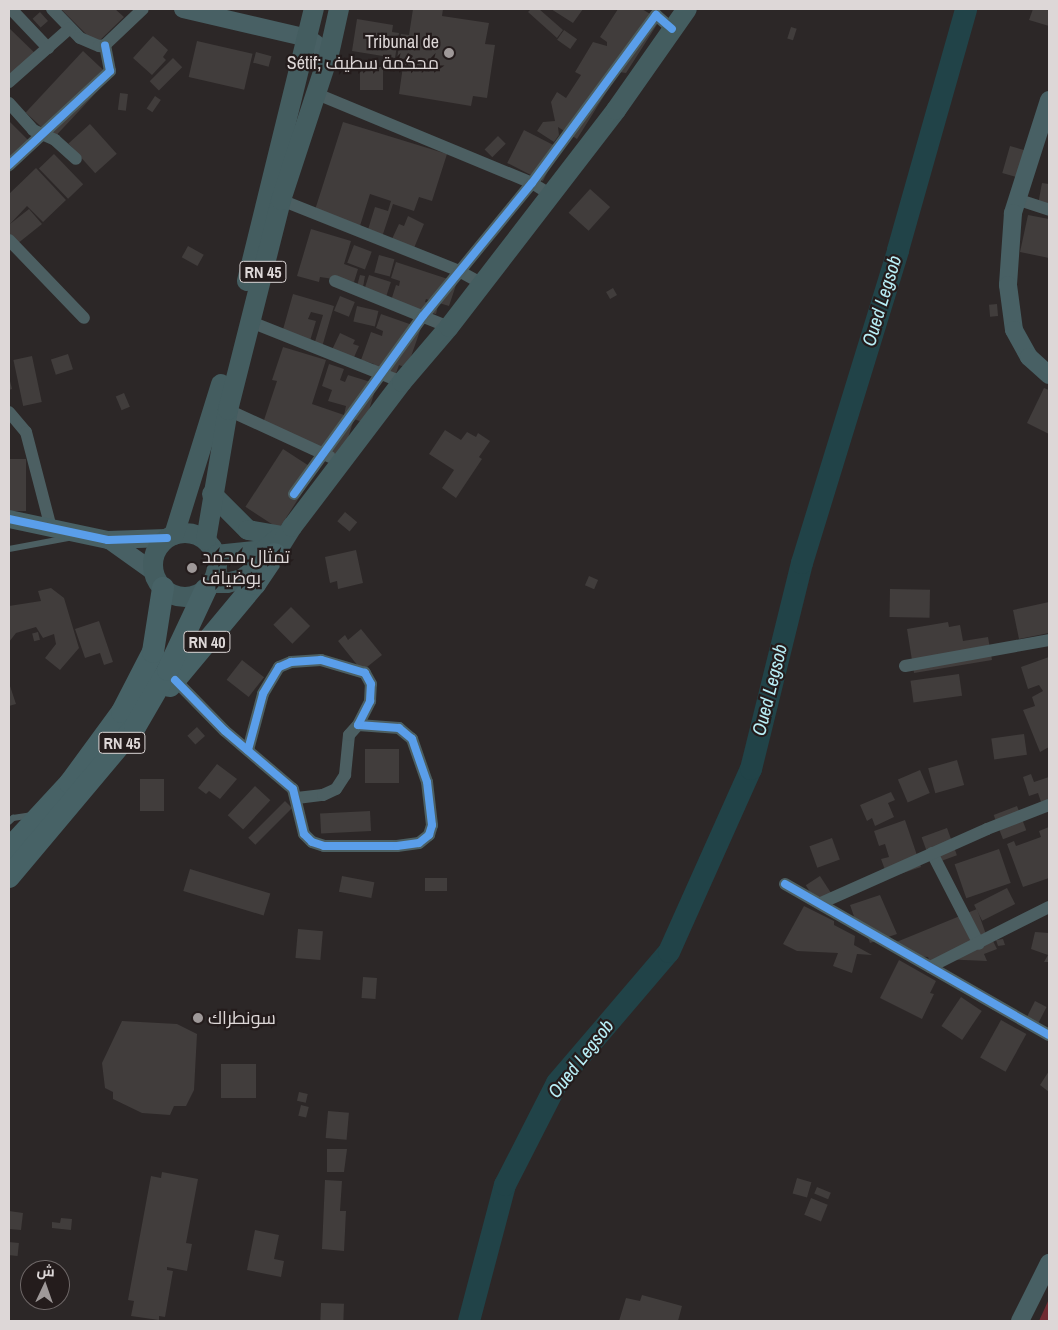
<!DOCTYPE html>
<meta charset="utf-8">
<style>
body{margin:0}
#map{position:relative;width:1058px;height:1330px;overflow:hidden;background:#2c2727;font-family:"Archivo Narrow",Cairo,sans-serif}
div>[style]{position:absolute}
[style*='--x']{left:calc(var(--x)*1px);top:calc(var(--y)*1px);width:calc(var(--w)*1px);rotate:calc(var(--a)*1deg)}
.green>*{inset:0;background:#6f2b31}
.river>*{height:22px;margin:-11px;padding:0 11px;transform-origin:11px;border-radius:11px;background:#214348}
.building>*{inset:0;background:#413d3c;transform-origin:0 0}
.lane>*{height:6px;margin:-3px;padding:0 3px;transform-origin:3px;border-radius:3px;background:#4c5f62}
.street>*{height:12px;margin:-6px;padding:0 6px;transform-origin:6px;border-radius:6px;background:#4c5f62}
.secondary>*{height:18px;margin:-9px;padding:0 9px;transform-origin:9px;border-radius:9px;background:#486064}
.primary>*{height:20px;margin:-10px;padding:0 10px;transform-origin:10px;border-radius:10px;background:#445d60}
.primary>.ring{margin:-10px;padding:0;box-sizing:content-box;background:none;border:20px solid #445d60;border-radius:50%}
.highway>*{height:22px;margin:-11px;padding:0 11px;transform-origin:11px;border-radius:11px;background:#476266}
.cycleway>*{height:8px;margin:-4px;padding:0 4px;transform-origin:4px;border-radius:4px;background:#5a9eea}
.dots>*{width:14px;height:14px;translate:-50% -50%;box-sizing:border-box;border:2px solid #241c1c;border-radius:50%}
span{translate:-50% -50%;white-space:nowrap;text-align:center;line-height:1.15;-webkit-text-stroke:4.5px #241c1c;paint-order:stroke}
.shield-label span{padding:1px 4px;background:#241c1c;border:1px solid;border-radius:4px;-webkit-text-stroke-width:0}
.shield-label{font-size:16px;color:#ddd7d7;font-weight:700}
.poi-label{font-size:18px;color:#ddd7d7}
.right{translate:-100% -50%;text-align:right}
.left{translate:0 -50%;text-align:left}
.water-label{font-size:19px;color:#b8eef6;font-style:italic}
.frame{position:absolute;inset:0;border:10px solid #ddd7d7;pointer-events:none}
.north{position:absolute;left:20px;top:1260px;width:50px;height:50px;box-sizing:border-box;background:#241c1c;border:1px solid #6e6767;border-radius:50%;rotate:3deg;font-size:14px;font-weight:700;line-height:20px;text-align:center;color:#ddd7d7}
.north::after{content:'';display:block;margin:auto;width:18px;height:22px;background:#9f9999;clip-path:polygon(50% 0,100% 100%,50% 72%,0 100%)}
</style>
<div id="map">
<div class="green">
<i style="clip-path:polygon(1049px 1299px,1049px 1321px,1039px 1321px)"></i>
</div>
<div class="river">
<i style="--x:469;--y:1321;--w:141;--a:-75.2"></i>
<i style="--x:505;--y:1185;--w:114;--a:-63"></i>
<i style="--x:557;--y:1083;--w:172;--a:-49.5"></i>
<i style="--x:669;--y:952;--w:201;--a:-65.9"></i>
<i style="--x:751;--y:769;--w:212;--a:-76.1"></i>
<i style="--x:802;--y:563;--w:327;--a:-72.9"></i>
<i style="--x:898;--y:250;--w:250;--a:-74.2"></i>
</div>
<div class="building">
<i style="clip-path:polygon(61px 9px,115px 9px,124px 17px,96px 44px)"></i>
<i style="clip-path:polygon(413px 9px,443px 9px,442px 16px,489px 23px,485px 44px,495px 45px,487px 98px,473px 96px,471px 106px,399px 94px,403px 66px,396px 65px,401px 34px,409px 35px)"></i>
<i style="clip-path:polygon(531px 9px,539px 9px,563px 30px,557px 38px,528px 12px)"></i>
<i style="clip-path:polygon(551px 9px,583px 9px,573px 23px)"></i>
<i style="clip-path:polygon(618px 9px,642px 9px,660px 20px,626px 73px,619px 72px,577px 139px,558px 127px,559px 135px,554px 142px,537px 131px,543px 122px,555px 121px,551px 102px,557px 92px,566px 98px,581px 75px,575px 72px,593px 42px,607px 46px,607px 42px,600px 37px)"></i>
<i style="clip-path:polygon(1033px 9px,1049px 9px,1049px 26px,1029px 20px)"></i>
<i style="left:40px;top:12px;width:12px;height:10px;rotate:48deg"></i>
<i style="clip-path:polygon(357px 19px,393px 25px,392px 32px,399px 33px,395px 58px,352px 51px)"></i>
<i style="left:791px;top:27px;width:6px;height:12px;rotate:18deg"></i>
<i style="clip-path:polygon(9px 28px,41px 59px,9px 78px)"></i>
<i style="left:564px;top:30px;width:16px;height:12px;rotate:35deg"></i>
<i style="clip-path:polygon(153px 36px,168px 50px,163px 57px,166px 60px,152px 75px,133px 58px)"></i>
<i style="left:197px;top:41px;width:57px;height:37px;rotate:13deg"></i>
<i style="left:83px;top:51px;width:38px;height:84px;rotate:43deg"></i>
<i style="left:256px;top:52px;width:16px;height:11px;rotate:15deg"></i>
<i style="left:173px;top:58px;width:13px;height:33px;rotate:45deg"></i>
<i style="left:360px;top:67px;width:23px;height:23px"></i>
<i style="left:120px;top:93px;width:8px;height:17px;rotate:7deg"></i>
<i style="left:155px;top:96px;width:7px;height:15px;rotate:34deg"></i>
<i style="clip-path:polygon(9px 121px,35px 147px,9px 173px)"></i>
<i style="clip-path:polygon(343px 122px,447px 154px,432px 201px,419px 197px,414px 211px,393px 204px,381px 240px,366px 236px,375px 207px,388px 211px,391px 201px,370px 194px,359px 229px,314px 213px)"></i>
<i style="left:90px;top:124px;width:40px;height:29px;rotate:48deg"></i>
<i style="left:524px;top:130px;width:40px;height:37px;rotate:27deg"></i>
<i style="left:498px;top:136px;width:11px;height:19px;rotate:45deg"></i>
<i style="left:1010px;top:146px;width:26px;height:28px;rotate:16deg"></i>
<i style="left:54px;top:154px;width:42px;height:21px;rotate:46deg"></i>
<i style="clip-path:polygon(36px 168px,66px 200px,43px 222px,27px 206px,10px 224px,29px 209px,42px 224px,17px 244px,9px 234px,9px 194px)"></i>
<i style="clip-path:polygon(1042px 183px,1049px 184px,1049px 213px,1037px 210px)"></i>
<i style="left:590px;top:189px;width:27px;height:32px;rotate:42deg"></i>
<i style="clip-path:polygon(1028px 215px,1049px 219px,1049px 258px,1020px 252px)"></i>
<i style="clip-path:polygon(408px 216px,424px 224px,414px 248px,392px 239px,399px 224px,404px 226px)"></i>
<i style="clip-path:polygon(311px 229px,351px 241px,344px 264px,358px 269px,354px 282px,320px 277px,319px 282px,297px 276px)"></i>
<i style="left:354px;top:245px;width:19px;height:19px;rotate:21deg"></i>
<i style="left:188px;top:246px;width:18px;height:13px;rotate:29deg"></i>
<i style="left:379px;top:255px;width:16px;height:18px;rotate:15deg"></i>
<i style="clip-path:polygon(396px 262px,457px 282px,449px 306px,426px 299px,425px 302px,438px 306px,436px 314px,389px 307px,396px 285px,399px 286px,400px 281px,391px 278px)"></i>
<i style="clip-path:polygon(360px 275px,365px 276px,363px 287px,357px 286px)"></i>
<i style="left:369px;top:275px;width:23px;height:16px;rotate:18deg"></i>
<i style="left:613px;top:288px;width:8px;height:8px;rotate:60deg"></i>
<i style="clip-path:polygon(293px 294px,334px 306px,322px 347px,314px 345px,323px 315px,311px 312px,308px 319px,316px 321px,310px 341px,282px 333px)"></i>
<i style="left:340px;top:296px;width:16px;height:16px;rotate:22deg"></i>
<i style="left:997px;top:304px;width:12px;height:8px;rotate:85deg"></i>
<i style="left:357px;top:306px;width:22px;height:16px;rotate:13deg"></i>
<i style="clip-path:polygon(381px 314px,421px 328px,407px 368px,399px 365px,394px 379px,371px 371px,374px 364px,361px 360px,371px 332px,382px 336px,383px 331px,376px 328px)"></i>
<i style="clip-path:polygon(340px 333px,355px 340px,353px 344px,359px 346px,351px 364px,330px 354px)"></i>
<i style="clip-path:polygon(283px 347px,326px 360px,312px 404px,344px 415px,346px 406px,328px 401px,332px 390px,322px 386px,329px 364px,344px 369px,340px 380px,345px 382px,348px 375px,377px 384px,365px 423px,354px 419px,341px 460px,261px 429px,277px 381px,272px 380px)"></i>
<i style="left:68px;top:354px;width:16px;height:18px;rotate:72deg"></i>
<i style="left:32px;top:356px;width:47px;height:19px;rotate:78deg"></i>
<i style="clip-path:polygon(9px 377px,12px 389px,9px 390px)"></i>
<i style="clip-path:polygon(1044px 388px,1049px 390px,1049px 434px,1027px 423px)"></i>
<i style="left:124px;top:393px;width:15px;height:9px;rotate:67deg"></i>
<i style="clip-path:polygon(445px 430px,461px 440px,467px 432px,476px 437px,478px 433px,490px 441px,479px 457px,482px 459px,456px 498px,442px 488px,454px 470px,429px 454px)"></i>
<i style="left:283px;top:449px;width:40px;height:69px;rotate:33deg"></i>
<i style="left:9px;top:459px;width:17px;height:52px"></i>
<i style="left:345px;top:512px;width:16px;height:12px;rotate:40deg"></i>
<i style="clip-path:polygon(356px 550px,363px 583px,338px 589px,337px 581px,330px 583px,325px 557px)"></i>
<i style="left:589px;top:576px;width:10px;height:10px;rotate:24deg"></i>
<i style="clip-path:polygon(51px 588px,64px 598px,79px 648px,60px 670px,45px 658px,56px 644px,54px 634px,43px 638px,36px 627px,16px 633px,9px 642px,9px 606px,41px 601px,38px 591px)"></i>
<i style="left:890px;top:589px;width:40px;height:28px;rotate:1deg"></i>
<i style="clip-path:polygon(1049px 602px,1049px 633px,1019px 639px,1013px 610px)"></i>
<i style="left:291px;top:607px;width:27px;height:25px;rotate:45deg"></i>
<i style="clip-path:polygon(99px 621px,113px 662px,104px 665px,100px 653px,85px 658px,75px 629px)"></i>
<i style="clip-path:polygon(948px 622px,949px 627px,960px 625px,963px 641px,988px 637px,992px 660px,914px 673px,907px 629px)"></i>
<i style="clip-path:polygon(361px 629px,382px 655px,362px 671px,338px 641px,345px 635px,348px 640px)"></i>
<i style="left:38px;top:632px;width:8px;height:6px;rotate:76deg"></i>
<i style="clip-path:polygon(1049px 657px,1049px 747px,1040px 752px,1023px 710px,1035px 706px,1032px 697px,1043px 691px,1039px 685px,1028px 689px,1021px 667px)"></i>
<i style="left:242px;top:660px;width:28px;height:25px;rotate:38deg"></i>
<i style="left:959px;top:674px;width:22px;height:49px;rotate:82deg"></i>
<i style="clip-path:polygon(9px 683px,16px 704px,9px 706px)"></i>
<i style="left:197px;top:727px;width:12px;height:13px;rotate:48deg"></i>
<i style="left:1024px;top:734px;width:21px;height:33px;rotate:82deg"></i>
<i style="left:365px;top:749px;width:34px;height:34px"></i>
<i style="left:957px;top:760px;width:26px;height:30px;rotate:74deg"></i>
<i style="clip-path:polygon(217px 764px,237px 779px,220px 799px,209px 791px,206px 794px,198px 788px)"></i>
<i style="left:920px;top:770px;width:25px;height:24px;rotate:67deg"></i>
<i style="clip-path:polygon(1031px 774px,1034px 782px,1049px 777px,1049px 800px,1041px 802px,1038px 793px,1029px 796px,1023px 777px)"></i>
<i style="left:140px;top:779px;width:24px;height:32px"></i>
<i style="left:255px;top:786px;width:21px;height:40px;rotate:43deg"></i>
<i style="clip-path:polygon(891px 792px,895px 800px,888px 803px,894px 817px,875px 826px,872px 818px,867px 821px,860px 805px)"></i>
<i style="left:285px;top:801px;width:10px;height:52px;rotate:45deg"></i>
<i style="left:1017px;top:806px;width:26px;height:25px;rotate:69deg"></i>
<i style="left:370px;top:811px;width:20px;height:50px;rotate:87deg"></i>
<i style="clip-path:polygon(905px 820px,921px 867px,888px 878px,881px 859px,889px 857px,885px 844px,879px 846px,874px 831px)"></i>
<i style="clip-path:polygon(1049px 827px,1049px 878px,1023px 887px,1007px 844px,1014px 841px,1016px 846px,1041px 837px,1039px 831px)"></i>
<i style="left:947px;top:828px;width:29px;height:27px;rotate:70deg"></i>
<i style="left:832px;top:838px;width:23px;height:24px;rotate:70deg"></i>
<i style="left:999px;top:849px;width:36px;height:47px;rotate:71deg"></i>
<i style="left:190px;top:869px;width:84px;height:23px;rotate:17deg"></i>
<i style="left:342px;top:876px;width:33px;height:16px;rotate:11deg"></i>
<i style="left:820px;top:876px;width:30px;height:17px;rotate:57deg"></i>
<i style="left:425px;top:878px;width:22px;height:13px"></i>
<i style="left:1007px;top:888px;width:18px;height:37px;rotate:63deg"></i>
<i style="clip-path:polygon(880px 895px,897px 934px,870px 943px,863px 923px,857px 925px,850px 905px)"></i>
<i style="clip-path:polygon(804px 906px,834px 921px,834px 925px,855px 936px,854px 945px,872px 955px,857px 954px,852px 973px,833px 966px,838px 953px,797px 951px,783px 944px)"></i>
<i style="clip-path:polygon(977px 909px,988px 940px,993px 941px,997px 949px,984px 954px,987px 961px,941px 959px,932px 968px,928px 957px,899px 955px,894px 943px)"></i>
<i style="left:298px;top:929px;width:25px;height:29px;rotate:5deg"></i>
<i style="clip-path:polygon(1035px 932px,1049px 933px,1049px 962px,1044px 962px,1048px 955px,1031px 949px)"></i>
<i style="clip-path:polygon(1003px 939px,1005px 945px,998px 946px,996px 940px)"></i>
<i style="clip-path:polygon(899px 960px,936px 981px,930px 993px,934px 994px,922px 1019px,880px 998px)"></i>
<i style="left:363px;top:977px;width:14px;height:21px;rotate:4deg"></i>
<i style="left:961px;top:997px;width:25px;height:35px;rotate:34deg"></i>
<i style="left:1035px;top:1001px;width:13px;height:22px;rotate:27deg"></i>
<i style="left:1001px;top:1020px;width:29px;height:43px;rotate:29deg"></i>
<i style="clip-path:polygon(122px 1021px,177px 1024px,197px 1034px,194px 1090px,186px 1106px,174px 1106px,170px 1115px,142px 1113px,113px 1099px,113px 1092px,105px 1088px,102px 1063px)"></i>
<i style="left:256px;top:1064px;width:34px;height:35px;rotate:90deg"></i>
<i style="clip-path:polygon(1049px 1071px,1049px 1092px,1040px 1085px)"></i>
<i style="left:299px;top:1092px;width:9px;height:9px;rotate:13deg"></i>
<i style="left:301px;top:1105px;width:8px;height:11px;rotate:14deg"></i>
<i style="left:328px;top:1111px;width:21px;height:27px;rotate:5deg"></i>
<i style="clip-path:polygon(327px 1149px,347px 1149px,344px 1172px,327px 1172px)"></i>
<i style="clip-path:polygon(162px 1172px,198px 1179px,186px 1243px,192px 1244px,187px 1271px,167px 1267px,167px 1270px,173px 1271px,165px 1317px,159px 1316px,159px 1320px,131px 1316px,134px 1301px,128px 1300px,151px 1176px,161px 1178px)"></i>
<i style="left:797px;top:1178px;width:15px;height:16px;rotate:16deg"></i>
<i style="clip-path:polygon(325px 1180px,342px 1181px,340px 1211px,346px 1211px,344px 1251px,322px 1249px)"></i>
<i style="left:817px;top:1187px;width:15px;height:7px;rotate:23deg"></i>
<i style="left:811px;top:1198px;width:18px;height:18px;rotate:22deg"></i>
<i style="clip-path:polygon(9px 1211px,23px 1213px,21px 1230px,9px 1229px)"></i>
<i style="clip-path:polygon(61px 1218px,72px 1219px,71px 1230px,52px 1228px,52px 1222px,60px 1223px)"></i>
<i style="clip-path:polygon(255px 1230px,279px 1235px,274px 1259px,284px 1261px,281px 1277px,247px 1270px)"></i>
<i style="left:9px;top:1242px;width:10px;height:13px;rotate:6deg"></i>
<i style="clip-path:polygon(642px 1295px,682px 1306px,678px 1321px,619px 1321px,626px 1298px,640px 1301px)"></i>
<i style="left:321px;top:1303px;width:23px;height:18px;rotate:2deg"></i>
</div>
<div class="lane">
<i style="--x:9;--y:549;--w:60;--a:-10.6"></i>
<i style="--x:9;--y:822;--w:6;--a:-45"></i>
<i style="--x:13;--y:818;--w:18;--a:-9"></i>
</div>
<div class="street">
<i style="--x:11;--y:9;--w:54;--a:46.5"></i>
<i style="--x:52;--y:9;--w:40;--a:46"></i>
<i style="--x:80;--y:38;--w:21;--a:23"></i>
<i style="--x:99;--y:46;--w:6;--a:-9"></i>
<i style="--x:105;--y:45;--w:52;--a:-43.5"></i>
<i style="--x:9;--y:82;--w:81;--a:-41.5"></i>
<i style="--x:317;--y:94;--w:233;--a:22.5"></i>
<i style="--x:532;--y:183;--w:22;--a:32"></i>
<i style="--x:9;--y:103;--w:36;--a:48"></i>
<i style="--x:33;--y:130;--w:24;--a:24"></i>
<i style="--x:55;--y:140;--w:28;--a:42"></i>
<i style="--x:9;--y:165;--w:138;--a:-42.9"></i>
<i style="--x:110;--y:71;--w:26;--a:-101"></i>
<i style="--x:1016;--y:199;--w:35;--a:18"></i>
<i style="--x:281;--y:200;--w:192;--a:21.7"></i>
<i style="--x:459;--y:271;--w:26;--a:29"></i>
<i style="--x:9;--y:240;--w:108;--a:46.1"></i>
<i style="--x:335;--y:281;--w:123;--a:22"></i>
<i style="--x:251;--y:322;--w:162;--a:21.7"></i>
<i style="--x:228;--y:410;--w:112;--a:24.7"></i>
<i style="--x:9;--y:412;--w:26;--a:50"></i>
<i style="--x:26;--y:432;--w:99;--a:75.4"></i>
<i style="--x:294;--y:494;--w:220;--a:-54.1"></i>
<i style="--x:423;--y:316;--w:172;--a:-50.7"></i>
<i style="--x:532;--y:183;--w:209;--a:-53.6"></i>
<i style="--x:656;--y:15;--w:21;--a:41"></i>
<i style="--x:905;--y:666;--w:146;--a:-10.2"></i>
<i style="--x:175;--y:680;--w:71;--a:45.6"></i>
<i style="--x:225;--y:731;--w:89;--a:40.5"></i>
<i style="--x:293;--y:789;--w:46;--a:76.3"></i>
<i style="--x:304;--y:834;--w:11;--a:45"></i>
<i style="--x:312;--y:842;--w:13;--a:18"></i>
<i style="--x:324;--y:846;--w:73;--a:0"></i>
<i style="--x:397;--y:846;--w:22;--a:-8"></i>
<i style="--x:419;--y:843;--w:13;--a:-39"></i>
<i style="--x:429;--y:835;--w:10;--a:-73"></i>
<i style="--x:432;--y:825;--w:43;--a:-96.6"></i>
<i style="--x:427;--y:782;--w:46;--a:-109.2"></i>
<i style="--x:412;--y:739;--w:17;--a:-140"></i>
<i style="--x:399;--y:728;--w:41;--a:-175.8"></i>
<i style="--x:358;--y:725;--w:27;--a:-63"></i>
<i style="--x:370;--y:701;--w:17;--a:-87"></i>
<i style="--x:371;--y:684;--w:13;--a:-119"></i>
<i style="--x:365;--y:673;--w:46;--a:-163.5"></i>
<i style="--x:321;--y:660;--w:30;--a:176"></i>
<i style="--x:291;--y:662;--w:13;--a:157"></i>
<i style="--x:279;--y:667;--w:31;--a:121"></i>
<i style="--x:263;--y:694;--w:58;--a:105"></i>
<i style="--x:297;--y:798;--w:26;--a:-7"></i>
<i style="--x:323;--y:795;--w:14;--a:-25"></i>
<i style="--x:336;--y:789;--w:17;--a:-57"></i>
<i style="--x:345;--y:775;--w:40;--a:-84.3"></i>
<i style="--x:349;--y:735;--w:13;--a:-48"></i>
<i style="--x:932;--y:853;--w:102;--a:62.7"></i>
<i style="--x:785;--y:884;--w:304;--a:29.8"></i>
<i style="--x:821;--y:903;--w:182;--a:-24"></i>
<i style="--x:987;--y:829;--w:66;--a:-21.2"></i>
<i style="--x:930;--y:967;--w:133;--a:-26.8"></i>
</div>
<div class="secondary">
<i style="--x:183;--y:9;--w:128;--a:13.1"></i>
<i style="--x:308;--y:38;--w:26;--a:37"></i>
<i style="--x:1049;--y:100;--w:119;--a:107.7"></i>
<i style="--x:1013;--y:213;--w:72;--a:94"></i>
<i style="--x:1008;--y:285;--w:45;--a:82.4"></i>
<i style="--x:1014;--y:330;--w:31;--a:61"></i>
<i style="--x:1029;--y:357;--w:27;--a:42"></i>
<i style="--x:9;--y:519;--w:101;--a:12"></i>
<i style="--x:108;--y:540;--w:59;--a:-1.9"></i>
<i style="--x:109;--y:540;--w:55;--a:35.4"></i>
<i style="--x:1020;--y:1321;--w:65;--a:-63.4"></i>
</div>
<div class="primary">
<i style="--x:247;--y:281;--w:280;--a:-76.2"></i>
<i style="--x:212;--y:494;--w:51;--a:45"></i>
<i style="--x:248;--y:530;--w:35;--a:10"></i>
<i class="ring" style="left:153px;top:533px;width:44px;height:44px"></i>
<i style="--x:174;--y:535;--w:158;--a:-72.7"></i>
<i style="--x:206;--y:540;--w:132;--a:-80.4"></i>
<i style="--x:228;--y:410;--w:217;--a:-75.8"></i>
<i style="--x:281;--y:200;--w:154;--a:-71.8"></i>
<i style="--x:329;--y:54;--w:46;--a:-77.5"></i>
<i style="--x:216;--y:555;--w:48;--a:-5.9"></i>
<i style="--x:264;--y:550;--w:19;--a:-39"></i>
<i style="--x:211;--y:583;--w:16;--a:0"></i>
<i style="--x:227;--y:583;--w:16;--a:-15"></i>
<i style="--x:242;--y:579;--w:41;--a:-37.1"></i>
<i style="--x:275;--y:554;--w:32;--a:-58"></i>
<i style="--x:292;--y:527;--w:182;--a:-52.8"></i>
<i style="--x:402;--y:382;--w:72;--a:-49.5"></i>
<i style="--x:449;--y:327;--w:274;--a:-52.4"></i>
<i style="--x:616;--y:110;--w:123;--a:-54.9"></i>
</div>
<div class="highway">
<i style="--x:170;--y:686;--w:133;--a:-50.2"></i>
<i style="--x:255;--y:584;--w:36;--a:-56"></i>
<i style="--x:9;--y:849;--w:90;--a:-47.3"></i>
<i style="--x:70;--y:783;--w:88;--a:-53.8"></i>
<i style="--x:122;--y:712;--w:68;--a:-62.7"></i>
<i style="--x:153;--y:652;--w:65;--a:-81.1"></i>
<i style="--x:9;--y:877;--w:196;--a:-50"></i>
<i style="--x:135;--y:727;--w:66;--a:-59.9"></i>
<i style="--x:168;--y:670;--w:89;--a:-64.9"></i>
</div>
<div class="cycleway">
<i style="--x:9;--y:165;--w:138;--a:-42.9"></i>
<i style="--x:110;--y:71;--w:26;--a:-101"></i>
<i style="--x:294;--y:494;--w:220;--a:-54.1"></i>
<i style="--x:423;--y:316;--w:172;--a:-50.7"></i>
<i style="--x:532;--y:183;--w:209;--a:-53.6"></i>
<i style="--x:656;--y:15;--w:21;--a:41"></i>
<i style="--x:9;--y:519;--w:101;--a:12"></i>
<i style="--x:108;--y:540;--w:59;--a:-1.9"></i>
<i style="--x:175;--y:680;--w:71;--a:45.6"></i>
<i style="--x:225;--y:731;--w:89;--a:40.5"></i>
<i style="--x:293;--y:789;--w:46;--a:76.3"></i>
<i style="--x:304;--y:834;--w:11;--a:45"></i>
<i style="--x:312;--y:842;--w:13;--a:18"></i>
<i style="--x:324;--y:846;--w:73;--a:0"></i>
<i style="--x:397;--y:846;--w:22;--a:-8"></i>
<i style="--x:419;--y:843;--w:13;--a:-39"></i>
<i style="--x:429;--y:835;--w:10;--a:-73"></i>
<i style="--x:432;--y:825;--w:43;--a:-96.6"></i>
<i style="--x:427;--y:782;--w:46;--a:-109.2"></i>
<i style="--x:412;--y:739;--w:17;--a:-140"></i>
<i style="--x:399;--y:728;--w:41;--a:-175.8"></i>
<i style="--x:358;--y:725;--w:27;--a:-63"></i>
<i style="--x:370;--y:701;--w:17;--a:-87"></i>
<i style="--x:371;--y:684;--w:13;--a:-119"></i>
<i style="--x:365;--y:673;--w:46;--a:-163.5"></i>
<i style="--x:321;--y:660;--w:30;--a:176"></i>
<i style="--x:291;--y:662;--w:13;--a:157"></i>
<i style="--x:279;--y:667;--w:31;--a:121"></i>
<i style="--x:263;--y:694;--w:58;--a:105"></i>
<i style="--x:785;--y:884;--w:304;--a:29.8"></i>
</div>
<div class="dots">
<i style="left:449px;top:53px;background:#9f9999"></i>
<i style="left:192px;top:568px;background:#9f9999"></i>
<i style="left:198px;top:1018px;background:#9f9999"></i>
</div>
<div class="shield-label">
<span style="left:263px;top:272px">RN 45</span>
<span style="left:207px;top:642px">RN 40</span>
<span style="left:122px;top:743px">RN 45</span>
</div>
<div class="poi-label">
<span class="right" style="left:439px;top:53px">Tribunal de<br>Sétif; محكمة سطيف</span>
<span class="left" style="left:202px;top:568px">تمثال محمد<br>بوضياف</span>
<span class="left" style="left:208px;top:1018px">سونطراك</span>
</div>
<div class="water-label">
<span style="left:882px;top:301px;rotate:-73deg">Oued Legsob</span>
<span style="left:770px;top:690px;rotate:-76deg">Oued Legsob</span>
<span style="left:581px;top:1059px;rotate:-52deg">Oued Legsob</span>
</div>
<div class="frame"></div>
<div class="north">ش</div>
</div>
